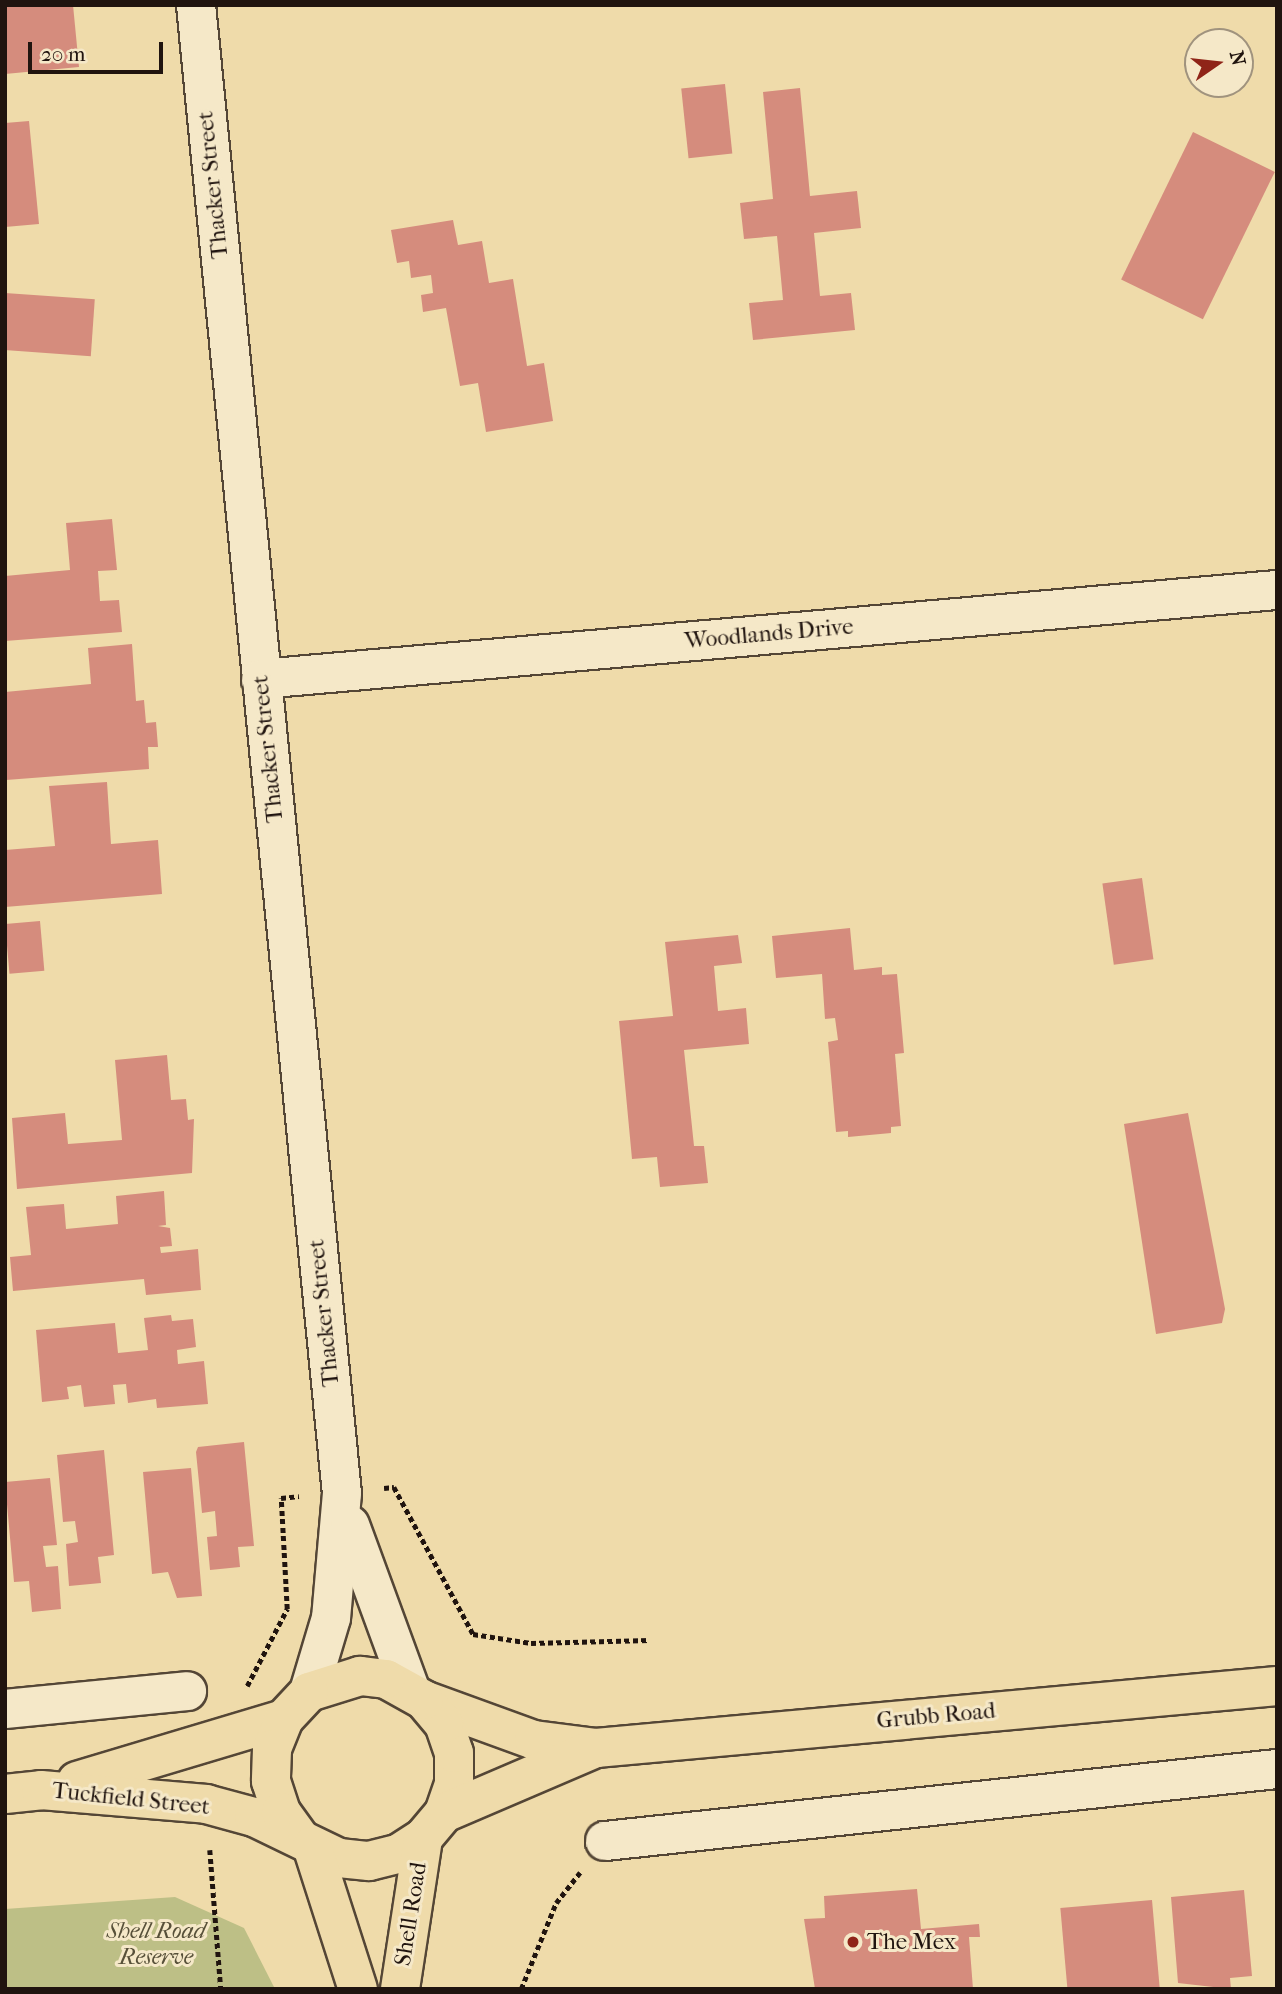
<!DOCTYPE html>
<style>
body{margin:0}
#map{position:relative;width:1282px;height:1994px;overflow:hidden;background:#efdbaa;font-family:"IM FELL French Canon",serif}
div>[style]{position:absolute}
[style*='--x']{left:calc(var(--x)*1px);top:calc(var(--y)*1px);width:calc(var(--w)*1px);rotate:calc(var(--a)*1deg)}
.green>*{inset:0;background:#bdbf86}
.building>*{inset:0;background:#d58c7d;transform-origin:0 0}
.path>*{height:4.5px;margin-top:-2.25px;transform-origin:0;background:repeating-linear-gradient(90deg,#20140f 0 5px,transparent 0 8.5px)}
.roads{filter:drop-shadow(2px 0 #544636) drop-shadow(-2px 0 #544636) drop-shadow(0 2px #544636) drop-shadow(0 -2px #544636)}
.minor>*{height:38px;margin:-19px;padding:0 19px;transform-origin:19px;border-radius:19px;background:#f5e8c8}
.major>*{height:38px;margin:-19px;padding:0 19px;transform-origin:19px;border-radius:19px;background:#efdbaa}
.dots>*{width:19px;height:19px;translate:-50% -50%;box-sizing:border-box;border:4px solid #f5e8c8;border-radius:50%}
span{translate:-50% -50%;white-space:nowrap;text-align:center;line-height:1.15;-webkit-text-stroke:6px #f5e8c8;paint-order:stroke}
.street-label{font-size:23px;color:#20140f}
.park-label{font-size:23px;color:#575039;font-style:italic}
.poi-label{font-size:23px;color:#20140f}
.left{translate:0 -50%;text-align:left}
.frame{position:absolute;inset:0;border:7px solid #20140f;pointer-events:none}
.north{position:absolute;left:1184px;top:28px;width:70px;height:70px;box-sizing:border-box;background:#f5e8c8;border:2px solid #a0937e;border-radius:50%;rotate:76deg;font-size:19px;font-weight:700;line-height:28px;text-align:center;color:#20140f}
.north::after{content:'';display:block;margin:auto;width:24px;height:32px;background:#8f2418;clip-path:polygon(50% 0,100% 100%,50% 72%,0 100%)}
.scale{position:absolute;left:28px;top:42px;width:135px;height:32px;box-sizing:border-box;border:4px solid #20140f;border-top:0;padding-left:9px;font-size:21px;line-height:24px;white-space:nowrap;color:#20140f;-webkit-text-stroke:5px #f5e8c8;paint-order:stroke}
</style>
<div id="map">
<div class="green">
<i style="clip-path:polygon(175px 1897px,244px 1928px,275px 1989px,5px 1989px,5px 1909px)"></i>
</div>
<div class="building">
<i style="clip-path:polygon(5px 5px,73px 5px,79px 67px,5px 74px)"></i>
<i style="left:725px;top:84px;width:70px;height:44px;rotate:84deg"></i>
<i style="clip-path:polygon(800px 88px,810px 196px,857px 191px,861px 228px,814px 233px,820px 296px,851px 293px,855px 330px,753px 340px,749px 303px,783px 300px,777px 236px,744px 239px,740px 203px,773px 199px,763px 92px)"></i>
<i style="clip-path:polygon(29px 121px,39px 224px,5px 227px,5px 123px)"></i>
<i style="left:1193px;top:132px;width:91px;height:164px;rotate:26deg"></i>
<i style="clip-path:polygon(453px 220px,458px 245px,482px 241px,489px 283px,513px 279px,527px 366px,544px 363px,553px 421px,486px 432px,478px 383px,460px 386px,446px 308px,423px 312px,421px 295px,433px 293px,431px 275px,411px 278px,409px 261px,397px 263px,391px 230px)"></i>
<i style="left:5px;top:293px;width:90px;height:57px;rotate:4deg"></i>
<i style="clip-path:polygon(112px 519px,117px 570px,98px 571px,100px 601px,119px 600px,122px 632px,5px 641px,5px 576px,70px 570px,66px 523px)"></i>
<i style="clip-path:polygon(132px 644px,136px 701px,144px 700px,146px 723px,156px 722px,158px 747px,148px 747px,149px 769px,6px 780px,5px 692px,91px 684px,88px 648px)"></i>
<i style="clip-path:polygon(107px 782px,111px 844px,158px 840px,162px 894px,5px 907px,5px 850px,55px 846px,49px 786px)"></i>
<i style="left:1142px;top:878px;width:82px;height:40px;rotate:82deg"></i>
<i style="left:40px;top:921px;width:50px;height:35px;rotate:85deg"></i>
<i style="clip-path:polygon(850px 928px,854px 970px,882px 967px,882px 975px,897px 974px,904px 1053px,895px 1054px,901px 1126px,891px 1127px,891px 1133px,848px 1137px,848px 1131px,836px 1132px,828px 1042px,838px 1040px,835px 1018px,825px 1019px,822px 974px,776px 978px,772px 936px)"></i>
<i style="clip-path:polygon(738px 935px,742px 963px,714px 966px,718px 1011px,746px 1008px,749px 1044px,684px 1050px,694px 1146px,704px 1146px,708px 1183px,660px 1187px,657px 1157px,632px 1159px,619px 1021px,673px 1016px,665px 942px)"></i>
<i style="clip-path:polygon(167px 1055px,171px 1100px,186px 1099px,188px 1120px,194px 1119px,192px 1173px,17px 1189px,12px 1118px,65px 1113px,68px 1144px,122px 1140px,115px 1060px)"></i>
<i style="clip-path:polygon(1188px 1113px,1225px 1309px,1222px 1323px,1156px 1334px,1124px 1124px)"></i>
<i style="clip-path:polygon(164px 1191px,166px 1225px,158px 1226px,170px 1228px,172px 1246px,160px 1247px,161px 1253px,198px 1249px,201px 1290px,146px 1295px,144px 1279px,13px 1291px,10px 1257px,31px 1255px,26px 1207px,64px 1204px,66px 1229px,118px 1224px,116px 1196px)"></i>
<i style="clip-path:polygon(171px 1315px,172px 1321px,193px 1319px,196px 1347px,177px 1350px,178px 1364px,204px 1361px,208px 1404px,157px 1408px,156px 1399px,128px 1403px,126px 1384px,113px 1385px,115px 1404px,84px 1407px,81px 1385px,67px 1387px,69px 1399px,42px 1402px,36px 1330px,115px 1323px,118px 1353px,148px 1350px,144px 1318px)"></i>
<i style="clip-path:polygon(244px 1442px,254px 1546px,238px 1547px,240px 1567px,210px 1570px,207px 1537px,217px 1536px,215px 1511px,202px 1513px,196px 1452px,198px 1447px)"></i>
<i style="clip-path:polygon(104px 1450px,114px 1555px,98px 1557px,101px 1583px,69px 1586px,66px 1544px,78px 1542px,75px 1521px,63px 1522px,57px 1455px)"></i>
<i style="clip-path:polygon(191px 1468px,202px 1596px,177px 1598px,168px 1572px,152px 1574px,143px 1472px)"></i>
<i style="clip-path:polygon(50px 1478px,57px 1545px,43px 1546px,46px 1567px,58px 1566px,61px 1609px,32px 1612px,29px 1581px,14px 1582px,5px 1482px)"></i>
<i style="clip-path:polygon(917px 1889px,921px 1929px,979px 1924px,980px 1937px,969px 1937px,973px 1989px,815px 1989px,804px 1919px,825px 1918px,824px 1896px)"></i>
<i style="clip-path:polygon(1244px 1890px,1252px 1976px,1230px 1978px,1231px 1989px,1178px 1983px,1171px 1897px)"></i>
<i style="left:1152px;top:1900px;width:89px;height:92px;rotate:85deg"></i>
</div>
<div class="path">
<i style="--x:384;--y:1488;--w:10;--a:-6"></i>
<i style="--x:394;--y:1487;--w:167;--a:61.7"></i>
<i style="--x:473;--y:1634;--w:59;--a:8.8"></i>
<i style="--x:531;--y:1643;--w:119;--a:-1.4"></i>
<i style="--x:247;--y:1686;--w:87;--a:-62.5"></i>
<i style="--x:287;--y:1609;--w:111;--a:-93.1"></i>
<i style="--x:281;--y:1498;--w:18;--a:-6"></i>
<i style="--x:210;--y:1850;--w:139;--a:85.5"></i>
<i style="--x:521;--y:1989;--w:93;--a:-67.9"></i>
<i style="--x:556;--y:1903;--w:39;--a:-52"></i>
</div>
<div class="roads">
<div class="minor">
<i style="--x:196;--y:5;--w:1495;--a:84.4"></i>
<i style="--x:342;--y:1493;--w:125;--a:95"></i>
<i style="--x:331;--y:1618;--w:77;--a:106.6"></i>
<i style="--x:261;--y:679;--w:1020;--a:-5.01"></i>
<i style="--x:350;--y:1525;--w:175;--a:69.9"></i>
<i style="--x:5;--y:1709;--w:183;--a:-5.6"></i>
<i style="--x:605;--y:1841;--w:676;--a:-6.12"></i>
</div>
<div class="major">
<i style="--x:424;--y:1700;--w:117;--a:20"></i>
<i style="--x:534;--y:1740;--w:63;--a:7.4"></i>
<i style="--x:596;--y:1748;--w:684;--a:-5.2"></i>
<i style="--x:77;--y:1781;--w:216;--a:-16.7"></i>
<i style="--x:5;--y:1794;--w:36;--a:-6"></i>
<i style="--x:41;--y:1790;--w:166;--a:4.8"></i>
<i style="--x:206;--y:1804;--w:50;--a:15.2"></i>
<i style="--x:254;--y:1817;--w:94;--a:25.8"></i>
<i style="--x:339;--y:1858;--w:30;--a:6"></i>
<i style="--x:369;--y:1861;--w:30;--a:-14"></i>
<i style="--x:398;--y:1854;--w:30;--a:-33"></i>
<i style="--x:423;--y:1838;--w:33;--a:-50"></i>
<i style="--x:444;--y:1813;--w:31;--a:-71"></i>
<i style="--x:454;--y:1784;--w:31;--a:-90"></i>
<i style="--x:454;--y:1753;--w:31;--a:-109"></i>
<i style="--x:444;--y:1724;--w:31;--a:-130"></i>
<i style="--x:424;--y:1700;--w:43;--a:-151.1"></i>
<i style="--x:386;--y:1679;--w:26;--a:-173"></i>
<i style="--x:360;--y:1676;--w:53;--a:162.6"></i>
<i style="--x:309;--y:1692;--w:37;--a:133"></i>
<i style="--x:284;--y:1719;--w:32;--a:112"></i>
<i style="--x:272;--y:1749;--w:32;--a:92"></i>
<i style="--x:271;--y:1781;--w:33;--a:72"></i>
<i style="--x:281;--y:1812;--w:32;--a:54"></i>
<i style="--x:444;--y:1813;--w:160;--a:-23.2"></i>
<i style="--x:312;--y:1846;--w:150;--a:72.2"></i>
<i style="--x:400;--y:1989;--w:153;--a:-81.3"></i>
</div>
</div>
<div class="dots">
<i style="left:853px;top:1942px;background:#8f2418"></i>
</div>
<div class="street-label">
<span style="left:213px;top:185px;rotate:-96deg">Thacker Street</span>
<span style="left:769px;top:634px;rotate:-5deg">Woodlands Drive</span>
<span style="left:268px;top:749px;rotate:-96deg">Thacker Street</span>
<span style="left:324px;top:1313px;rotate:-96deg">Thacker Street</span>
<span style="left:936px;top:1716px;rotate:-5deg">Grubb Road</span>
<span style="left:131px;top:1799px;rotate:6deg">Tuckfield Street</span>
<span style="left:411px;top:1914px;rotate:-81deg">Shell Road</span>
</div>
<div class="park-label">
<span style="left:156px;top:1944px">Shell Road<br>Reserve</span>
</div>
<div class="poi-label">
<span class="left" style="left:867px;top:1942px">The Mex</span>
</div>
<div class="frame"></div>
<div class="north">N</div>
<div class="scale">20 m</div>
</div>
